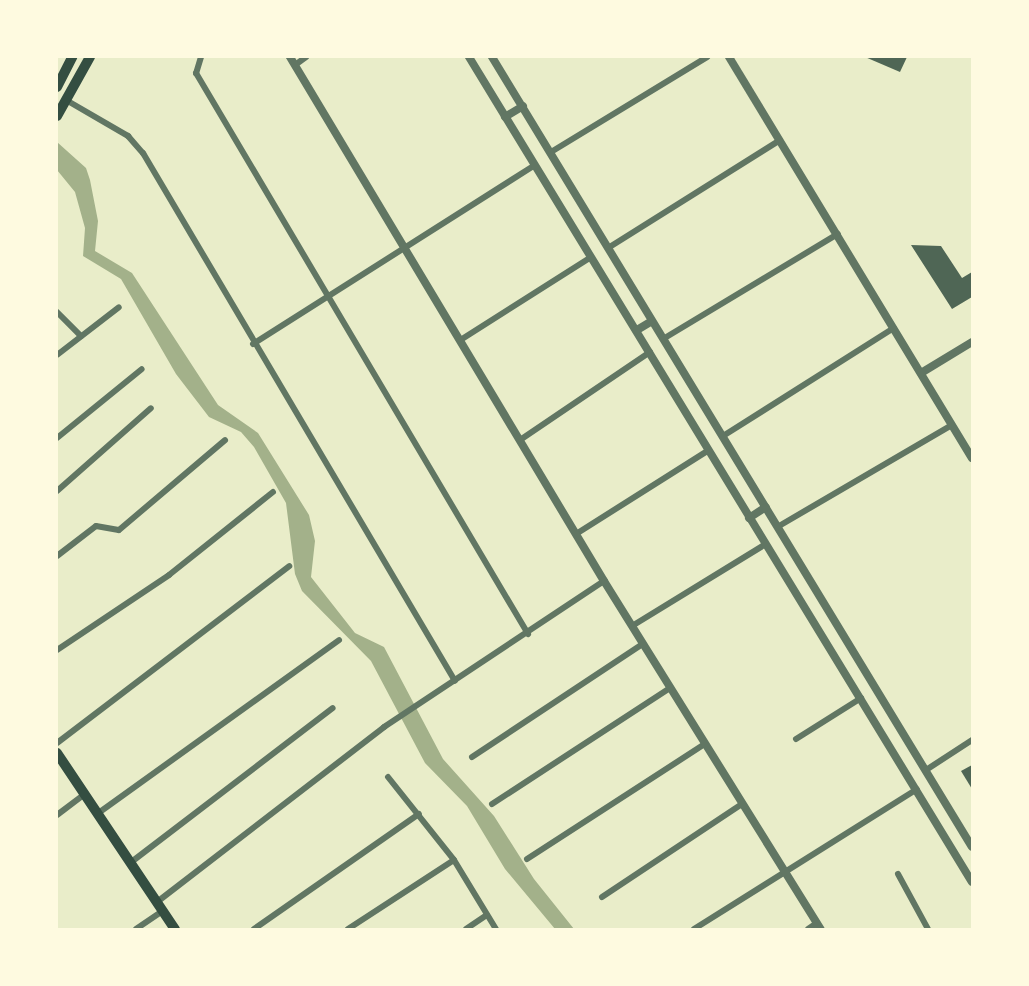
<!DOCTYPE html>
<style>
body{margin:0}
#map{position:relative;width:1029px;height:986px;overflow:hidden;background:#e9edc9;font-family:Lato,sans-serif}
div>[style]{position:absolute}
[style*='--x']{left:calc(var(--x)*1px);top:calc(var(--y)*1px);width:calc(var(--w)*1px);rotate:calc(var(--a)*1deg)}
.water>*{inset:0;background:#a3b18a}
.building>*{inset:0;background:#4f6655}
.minor>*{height:6px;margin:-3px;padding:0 3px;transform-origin:3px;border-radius:3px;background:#617663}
.tertiary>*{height:8px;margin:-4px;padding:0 4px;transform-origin:4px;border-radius:4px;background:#617663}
.primary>*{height:10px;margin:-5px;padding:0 5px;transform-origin:5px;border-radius:5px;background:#344e41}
.trunk>*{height:10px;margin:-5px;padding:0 5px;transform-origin:5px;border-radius:5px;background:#344e41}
span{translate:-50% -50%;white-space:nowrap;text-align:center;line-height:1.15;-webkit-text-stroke:6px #fefae0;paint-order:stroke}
.frame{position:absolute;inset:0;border:58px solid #fefae0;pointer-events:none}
</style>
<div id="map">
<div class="water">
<i style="clip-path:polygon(57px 142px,86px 168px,90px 180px,98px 221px,95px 251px,132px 273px,218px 405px,258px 433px,309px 515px,315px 541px,311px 577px,355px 633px,384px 647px,443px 759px,494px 816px,534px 879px,574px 929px,555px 929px,505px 869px,467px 806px,425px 763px,371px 661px,302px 591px,295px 574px,286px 503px,254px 447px,241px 432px,209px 417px,176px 374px,121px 279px,83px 256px,85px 228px,75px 192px,57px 170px)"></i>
</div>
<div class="building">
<i style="clip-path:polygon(865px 57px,907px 57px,900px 72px)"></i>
<i style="clip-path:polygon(911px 245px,941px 246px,962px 278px,972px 272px,972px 297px,952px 309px)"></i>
<i style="clip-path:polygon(972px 765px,972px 789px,961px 771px)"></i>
</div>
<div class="minor">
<i style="--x:201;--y:57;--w:17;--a:107"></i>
<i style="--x:196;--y:73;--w:652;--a:59.38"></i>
<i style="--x:295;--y:65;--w:14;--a:-36"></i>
<i style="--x:66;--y:100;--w:72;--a:30.1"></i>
<i style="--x:128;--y:136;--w:23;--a:49"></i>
<i style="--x:143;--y:153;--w:613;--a:59.42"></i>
<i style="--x:551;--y:152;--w:183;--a:-31.3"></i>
<i style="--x:608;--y:248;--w:203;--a:-32.1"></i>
<i style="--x:57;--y:312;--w:34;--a:45"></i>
<i style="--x:462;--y:339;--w:153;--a:-32.4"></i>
<i style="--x:663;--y:339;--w:204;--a:-31"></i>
<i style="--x:253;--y:344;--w:334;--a:-32.4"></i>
<i style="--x:57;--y:355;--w:78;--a:-37.7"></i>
<i style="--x:723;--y:436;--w:202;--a:-32.3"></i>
<i style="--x:57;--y:438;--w:109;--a:-39.1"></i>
<i style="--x:520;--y:440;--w:157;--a:-34.1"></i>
<i style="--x:57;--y:491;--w:125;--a:-41.4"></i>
<i style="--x:779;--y:526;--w:200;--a:-30.3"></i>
<i style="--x:576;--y:534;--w:157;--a:-32.3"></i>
<i style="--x:57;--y:556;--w:49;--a:-37.6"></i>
<i style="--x:96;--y:526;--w:23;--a:10"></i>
<i style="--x:119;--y:530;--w:139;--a:-40.3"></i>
<i style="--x:632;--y:626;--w:157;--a:-31.5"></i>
<i style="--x:57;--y:650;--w:135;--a:-33.8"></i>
<i style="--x:169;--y:575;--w:133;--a:-38.6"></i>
<i style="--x:796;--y:739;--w:77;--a:-32.2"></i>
<i style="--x:57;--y:743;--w:292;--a:-37.3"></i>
<i style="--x:472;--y:757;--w:205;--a:-33.5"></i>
<i style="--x:926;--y:770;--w:55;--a:-33.1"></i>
<i style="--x:388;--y:777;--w:106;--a:51.5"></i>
<i style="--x:454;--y:860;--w:81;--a:58.7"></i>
<i style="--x:492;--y:804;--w:212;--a:-33.1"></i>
<i style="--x:97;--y:814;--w:298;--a:-35.7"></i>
<i style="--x:57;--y:815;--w:35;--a:-37"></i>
<i style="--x:527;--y:859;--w:212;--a:-32.9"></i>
<i style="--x:130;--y:863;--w:255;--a:-37.4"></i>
<i style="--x:898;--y:874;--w:63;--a:61.4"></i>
<i style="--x:602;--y:897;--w:168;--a:-33.6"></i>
<i style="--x:157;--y:902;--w:287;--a:-37.6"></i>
<i style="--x:384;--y:727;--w:264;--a:-33.6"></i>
<i style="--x:136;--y:929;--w:32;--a:-34"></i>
<i style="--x:254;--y:929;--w:201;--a:-34.9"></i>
<i style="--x:348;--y:929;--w:126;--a:-33.1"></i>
<i style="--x:466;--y:929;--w:25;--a:-34"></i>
<i style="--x:694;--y:929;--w:263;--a:-32.1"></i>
<i style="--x:808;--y:929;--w:11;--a:-34"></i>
</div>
<div class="tertiary">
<i style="--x:290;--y:57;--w:611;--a:59.07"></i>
<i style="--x:604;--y:581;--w:410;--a:58.1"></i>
<i style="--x:469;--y:57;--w:966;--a:58.63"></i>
<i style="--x:492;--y:57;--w:924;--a:58.72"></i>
<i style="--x:729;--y:57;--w:469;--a:58.8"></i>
<i style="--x:505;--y:117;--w:21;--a:-31"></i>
<i style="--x:637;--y:330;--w:17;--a:-31"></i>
<i style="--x:921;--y:373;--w:60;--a:-31.3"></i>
<i style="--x:749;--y:518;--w:20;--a:-33"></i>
</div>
<div class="primary">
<i style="--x:57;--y:87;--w:34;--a:-63"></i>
<i style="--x:57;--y:116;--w:68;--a:-60.8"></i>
</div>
<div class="trunk">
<i style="--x:57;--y:753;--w:212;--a:56.2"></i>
</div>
<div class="frame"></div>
</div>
